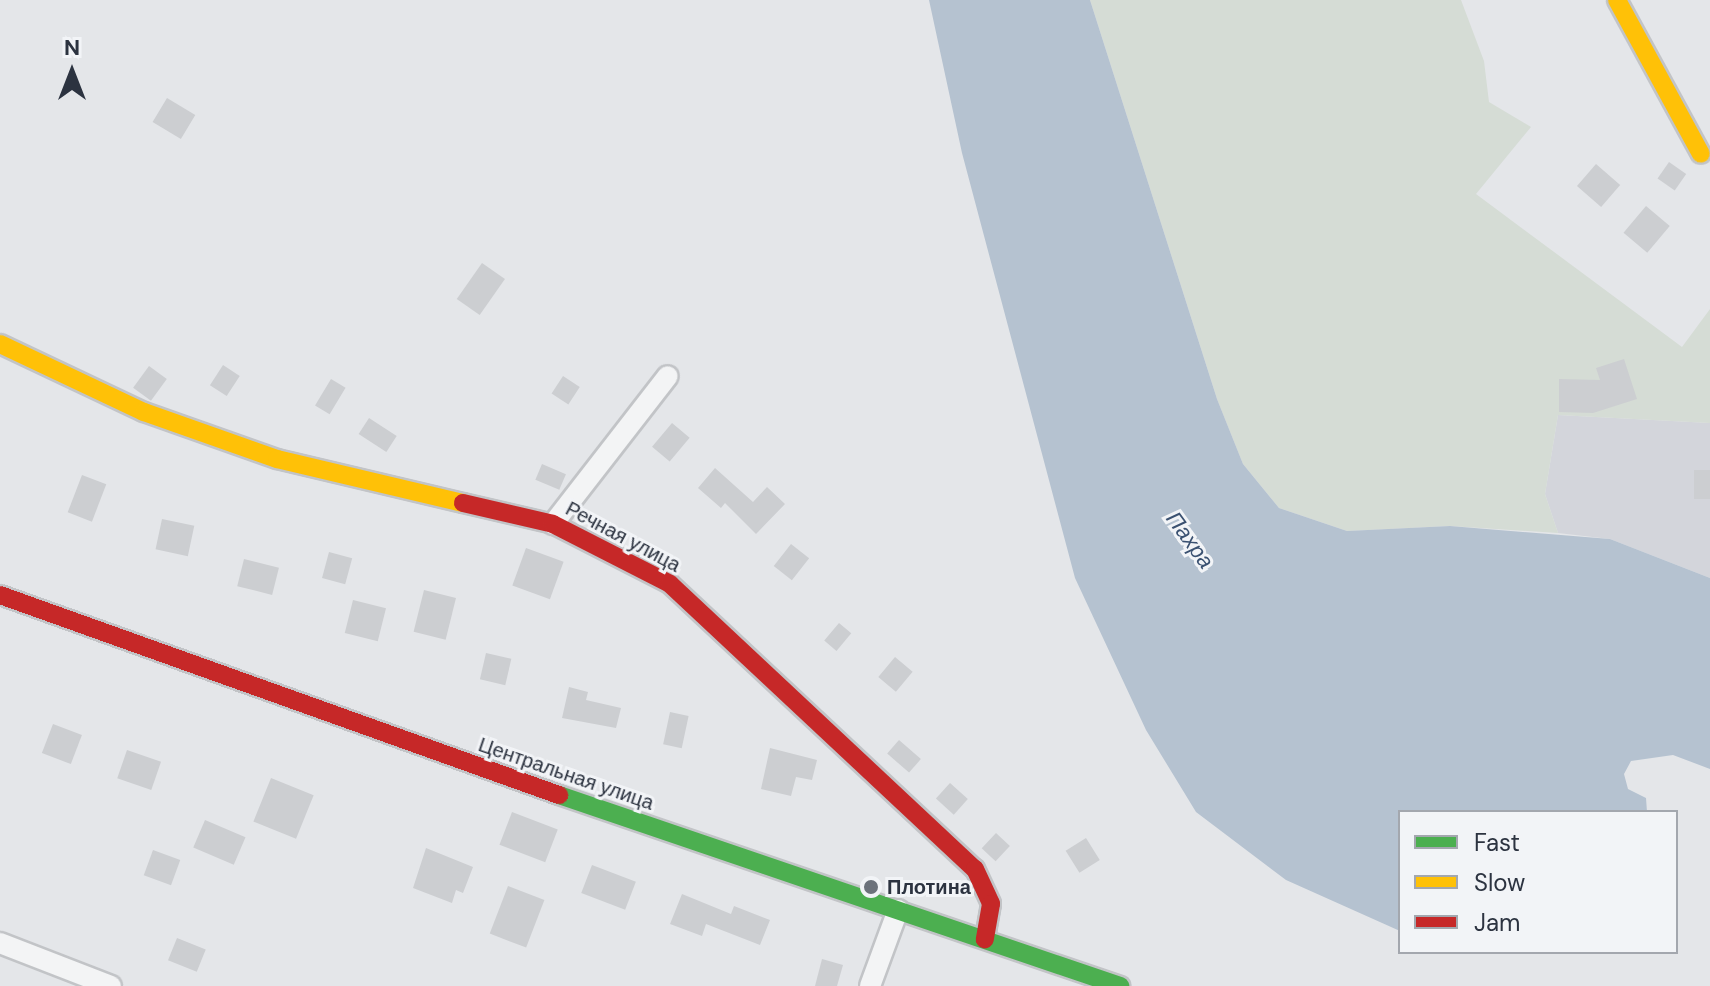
<!DOCTYPE html>
<meta charset="utf-8">
<style>
body{margin:0}
#map{position:relative;width:1710px;height:986px;overflow:hidden;background:#e4e6e9;font-family:"DM Sans",sans-serif}
div>[style]{position:absolute}
[style*='--x']{left:calc(var(--x)*1px);top:calc(var(--y)*1px);width:calc(var(--w)*1px);rotate:calc(var(--a)*1deg)}
.built>*{inset:0;background:#d3d5db}
.green>*{inset:0;background:#d5dcd5}
.water>*{inset:0;background:#b5c2d0}
.building>*{inset:0;background:#ccced1;transform-origin:0 0}
.roads{filter:drop-shadow(2px 0 #c2c4c7) drop-shadow(-2px 0 #c2c4c7) drop-shadow(0 2px #c2c4c7) drop-shadow(0 -2px #c2c4c7)}
.street>*{height:20px;margin:-10px;padding:0 10px;transform-origin:10px;border-radius:10px;background:#f3f4f5}
.fast>*{height:18px;margin:-9px;padding:0 9px;transform-origin:9px;border-radius:9px;background:#4caf50}
.slow>*{height:18px;margin:-9px;padding:0 9px;transform-origin:9px;border-radius:9px;background:#ffc107}
.jam>*{height:18px;margin:-9px;padding:0 9px;transform-origin:9px;border-radius:9px;background:#c62828}
.dots>*{width:22px;height:22px;translate:-50% -50%;box-sizing:border-box;border:4px solid #f2f4f7;border-radius:50%}
span{translate:-50% -50%;white-space:nowrap;text-align:center;line-height:1.15;-webkit-text-stroke:6px #f2f4f7;paint-order:stroke}
.street-label{font-size:20px;color:#2c3340}
.poi-label{font-size:20px;color:#2c3340;font-weight:700}
.left{translate:0 -50%;text-align:left}
.water-label{font-size:22px;color:#3a5171;font-style:italic}
.legend{position:absolute;left:1398px;top:810px;width:280px;height:144px;box-sizing:border-box;background:#f2f4f7;border:2px solid #a3a7ae;margin:0;padding:10px 14px;list-style:none;font-size:24px;color:#2c3340}
.legend li{display:flex;align-items:center;gap:16px;height:40px}
.legend b{width:40px;border:2px solid #a3a7ae}
.north{position:absolute;left:32px;top:32px;width:80px;height:80px;-webkit-text-stroke:6px #f2f4f7;paint-order:stroke;rotate:0deg;font-size:22px;font-weight:700;line-height:32px;text-align:center;color:#2c3340}
.north::after{content:'';display:block;margin:auto;width:28px;height:36px;background:#2c3340;clip-path:polygon(50% 0,100% 100%,50% 72%,0 100%)}
</style>
<div id="map">
<div class="built">
<i style="clip-path:polygon(1558px 415px,1710px 423px,1710px 578px,1610px 539px,1558px 533px,1545px 494px)"></i>
</div>
<div class="green">
<i style="clip-path:polygon(1090px 0,1461px 0,1484px 61px,1489px 102px,1531px 127px,1476px 194px,1682px 347px,1710px 309px,1710px 423px,1558px 415px,1545px 494px,1558px 533px,1450px 526px,1347px 531px,1279px 508px,1243px 464px,1217px 399px)"></i>
</div>
<div class="water">
<i style="clip-path:polygon(929px 0,1090px 0,1217px 399px,1243px 464px,1279px 508px,1347px 531px,1450px 526px,1610px 539px,1710px 578px,1710px 769px,1673px 755px,1631px 761px,1624px 774px,1628px 789px,1646px 798px,1647px 812px,1400px 812px,1400px 931px,1286px 880px,1196px 812px,1146px 730px,1075px 578px,962px 153px)"></i>
</div>
<div class="building">
<i style="left:167px;top:98px;width:33px;height:28px;rotate:31deg"></i>
<i style="left:1669px;top:162px;width:21px;height:20px;rotate:35deg"></i>
<i style="left:1596px;top:164px;width:32px;height:29px;rotate:41deg"></i>
<i style="left:1646px;top:206px;width:31px;height:35px;rotate:40deg"></i>
<i style="left:482px;top:263px;width:28px;height:44px;rotate:35deg"></i>
<i style="clip-path:polygon(1624px 359px,1637px 399px,1593px 413px,1559px 412px,1559px 379px,1600px 380px,1596px 368px)"></i>
<i style="left:223px;top:365px;width:20px;height:24px;rotate:33deg"></i>
<i style="left:149px;top:366px;width:22px;height:27px;rotate:36deg"></i>
<i style="left:563px;top:376px;width:20px;height:21px;rotate:33deg"></i>
<i style="left:331px;top:379px;width:17px;height:31px;rotate:31deg"></i>
<i style="left:369px;top:418px;width:33px;height:19px;rotate:33deg"></i>
<i style="left:672px;top:423px;width:23px;height:31px;rotate:40deg"></i>
<i style="left:542px;top:464px;width:26px;height:17px;rotate:23deg"></i>
<i style="clip-path:polygon(715px 468px,753px 502px,767px 487px,785px 504px,756px 534px,725px 503px,721px 508px,698px 488px)"></i>
<i style="left:1694px;top:470px;width:16px;height:29px"></i>
<i style="left:82px;top:475px;width:26px;height:40px;rotate:21deg"></i>
<i style="left:162px;top:519px;width:33px;height:31px;rotate:12deg"></i>
<i style="left:791px;top:544px;width:23px;height:28px;rotate:38deg"></i>
<i style="left:526px;top:548px;width:40px;height:40px;rotate:20deg"></i>
<i style="left:329px;top:552px;width:24px;height:27px;rotate:15deg"></i>
<i style="left:244px;top:559px;width:36px;height:28px;rotate:14deg"></i>
<i style="left:424px;top:590px;width:33px;height:43px;rotate:14deg"></i>
<i style="left:353px;top:600px;width:34px;height:34px;rotate:14deg"></i>
<i style="left:839px;top:623px;width:16px;height:23px;rotate:40deg"></i>
<i style="left:486px;top:653px;width:26px;height:27px;rotate:13deg"></i>
<i style="left:895px;top:657px;width:23px;height:26px;rotate:40deg"></i>
<i style="clip-path:polygon(569px 687px,588px 692px,586px 700px,621px 708px,616px 728px,562px 718px)"></i>
<i style="left:670px;top:712px;width:19px;height:33px;rotate:12deg"></i>
<i style="left:53px;top:724px;width:31px;height:31px;rotate:21deg"></i>
<i style="left:899px;top:740px;width:29px;height:18px;rotate:41deg"></i>
<i style="clip-path:polygon(770px 748px,817px 760px,812px 780px,796px 777px,791px 796px,761px 789px)"></i>
<i style="left:127px;top:750px;width:36px;height:30px;rotate:19deg"></i>
<i style="left:271px;top:778px;width:46px;height:47px;rotate:22deg"></i>
<i style="left:950px;top:783px;width:24px;height:21px;rotate:42deg"></i>
<i style="left:512px;top:812px;width:49px;height:35px;rotate:21deg"></i>
<i style="left:205px;top:820px;width:44px;height:30px;rotate:23deg"></i>
<i style="left:996px;top:833px;width:19px;height:21px;rotate:43deg"></i>
<i style="left:1086px;top:838px;width:26px;height:24px;rotate:58deg"></i>
<i style="clip-path:polygon(426px 848px,473px 867px,463px 893px,456px 890px,452px 903px,413px 888px)"></i>
<i style="left:153px;top:850px;width:29px;height:27px;rotate:20deg"></i>
<i style="left:592px;top:865px;width:47px;height:30px;rotate:21deg"></i>
<i style="left:508px;top:886px;width:39px;height:51px;rotate:21deg"></i>
<i style="clip-path:polygon(682px 894px,731px 914px,734px 906px,770px 920px,760px 945px,706px 924px,702px 936px,670px 924px)"></i>
<i style="left:177px;top:938px;width:31px;height:24px;rotate:22deg"></i>
<i style="clip-path:polygon(822px 959px,843px 965px,837px 986px,815px 986px)"></i>
</div>
<div class="roads">
<div class="street">
<i style="--x:553;--y:524;--w:187;--a:-52.2"></i>
<i style="--x:0;--y:943;--w:119;--a:21.2"></i>
<i style="--x:870;--y:986;--w:81;--a:-69.8"></i>
</div>
<div class="fast">
<i style="--x:559;--y:795;--w:593;--a:18.8"></i>
</div>
<div class="slow">
<i style="--x:1617;--y:0;--w:175;--a:61.4"></i>
<i style="--x:0;--y:344;--w:159;--a:25.3"></i>
<i style="--x:144;--y:412;--w:141;--a:19.5"></i>
<i style="--x:277;--y:459;--w:191;--a:13.3"></i>
</div>
<div class="jam">
<i style="--x:463;--y:503;--w:92;--a:13.1"></i>
<i style="--x:553;--y:524;--w:131;--a:27.1"></i>
<i style="--x:670;--y:584;--w:417;--a:43.1"></i>
<i style="--x:975;--y:869;--w:38;--a:65"></i>
<i style="--x:991;--y:904;--w:36;--a:100"></i>
<i style="--x:0;--y:595;--w:594;--a:19.69"></i>
</div>
</div>
<div class="dots">
<i style="left:871px;top:887px;background:#6c727b"></i>
</div>
<div class="street-label">
<span style="left:623px;top:537px;rotate:28deg">Речная улица</span>
<span style="left:566px;top:774px;rotate:19deg">Центральная улица</span>
</div>
<div class="poi-label">
<span class="left" style="left:887px;top:887px">Плотина</span>
</div>
<div class="water-label">
<span style="left:1190px;top:540px;rotate:54deg">Пахра</span>
</div>
<ul class="legend">
<li><b style="height:10px;background:#4caf50"></b>Fast</li>
<li><b style="height:10px;background:#ffc107"></b>Slow</li>
<li><b style="height:10px;background:#c62828"></b>Jam</li>
</ul>
<div class="north">N</div>
</div>
